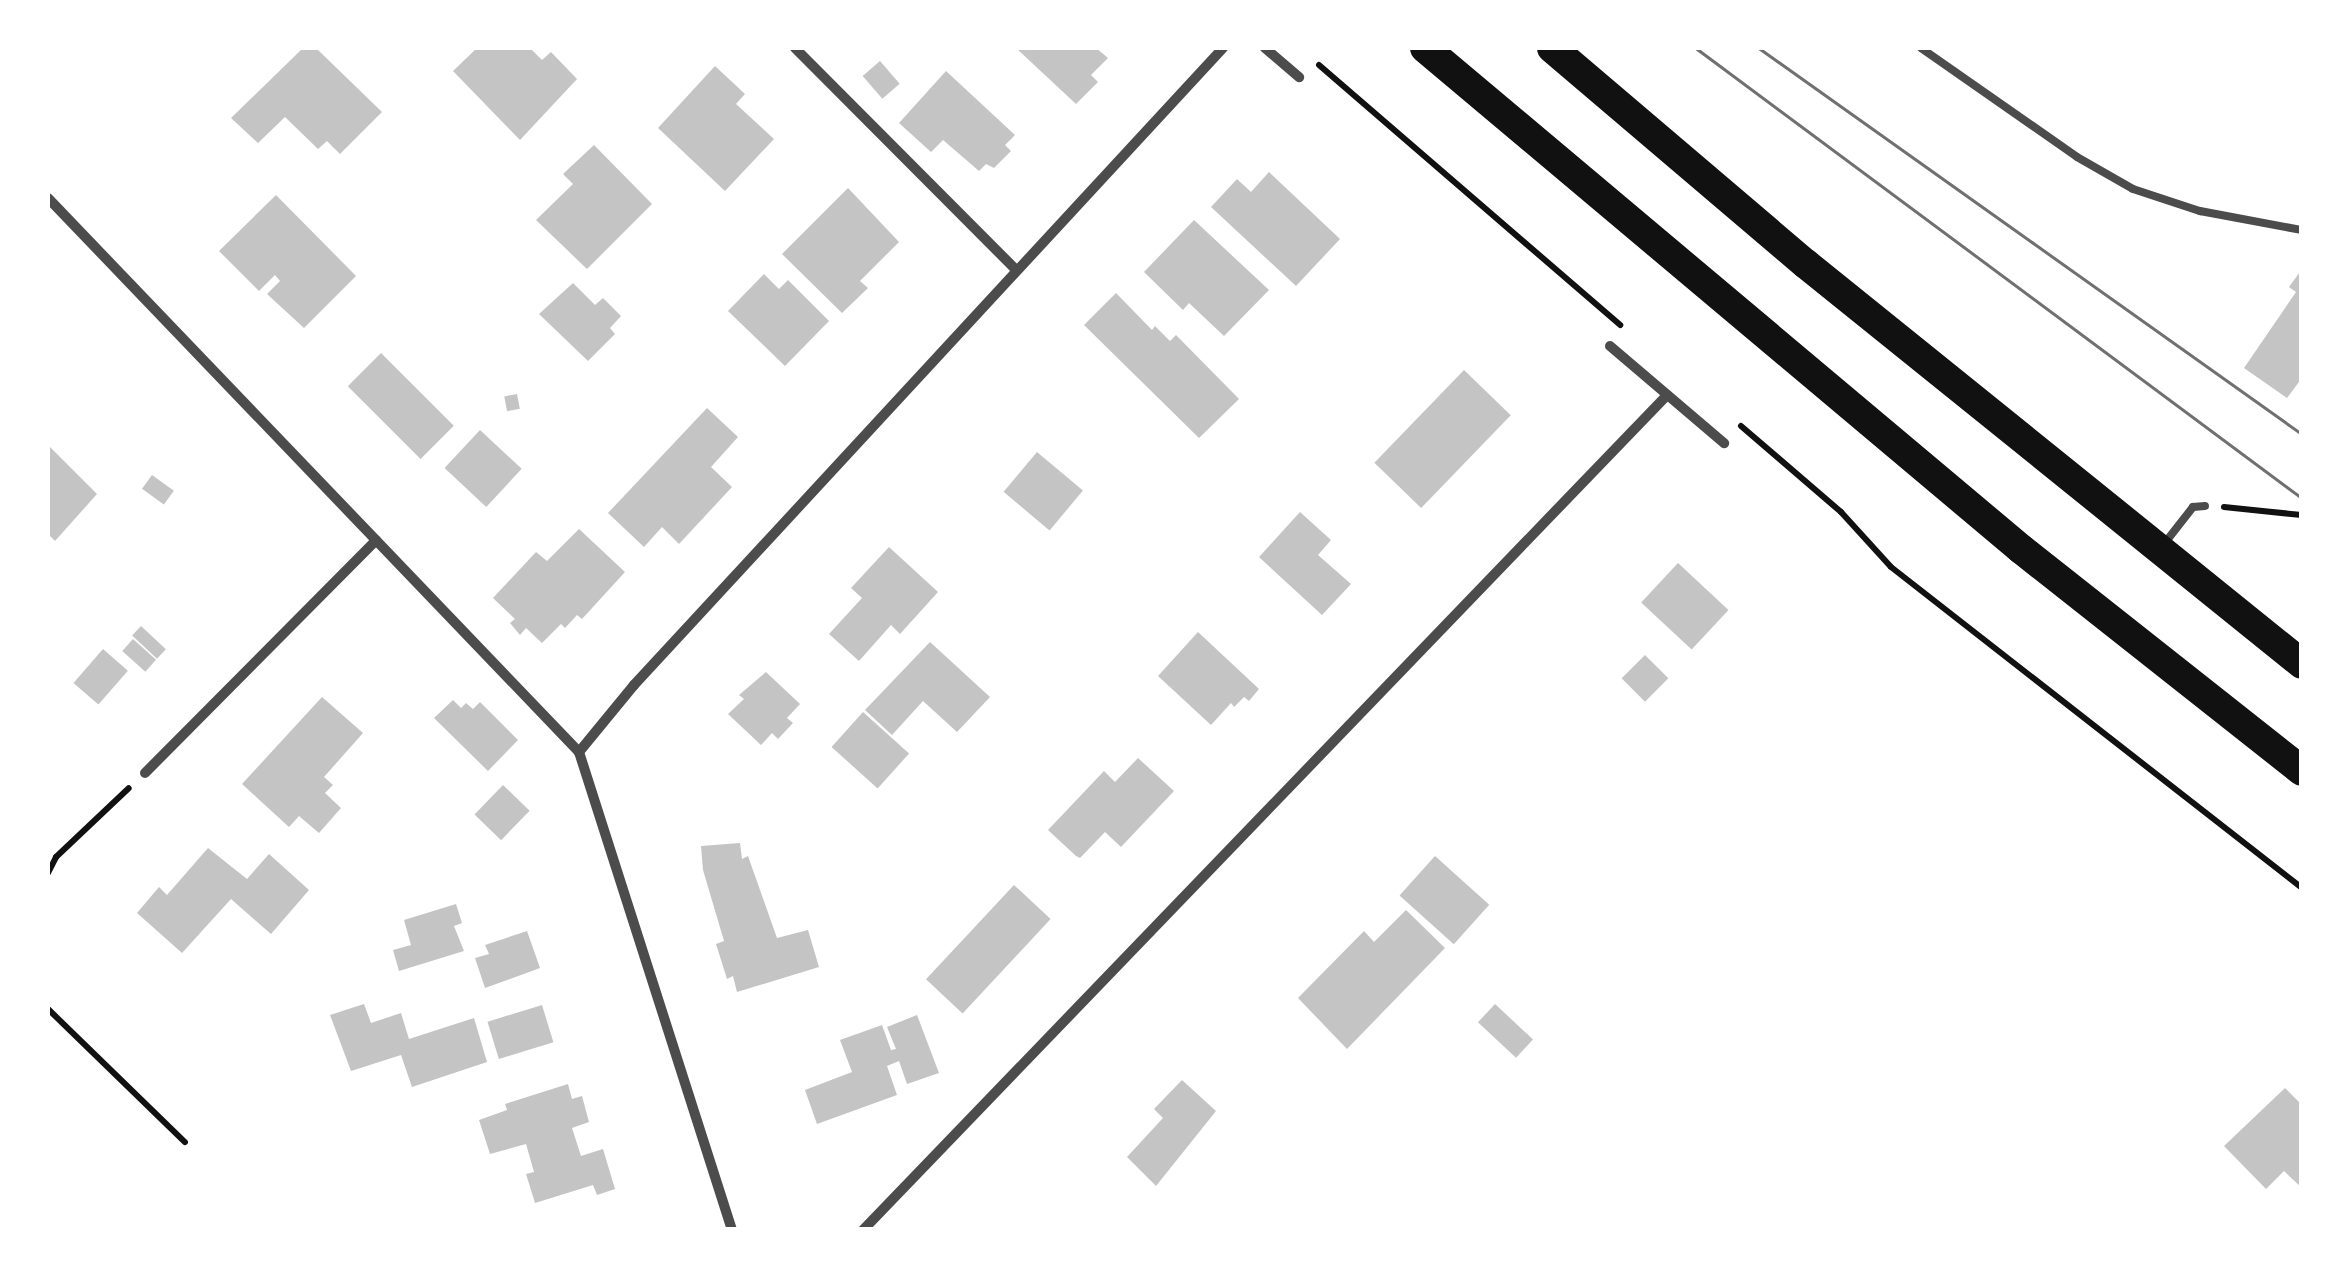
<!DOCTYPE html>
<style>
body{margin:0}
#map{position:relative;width:2349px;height:1277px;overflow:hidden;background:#fff;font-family:"Exo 2",sans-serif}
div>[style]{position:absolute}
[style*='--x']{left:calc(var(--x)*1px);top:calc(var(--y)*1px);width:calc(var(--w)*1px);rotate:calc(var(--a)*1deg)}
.building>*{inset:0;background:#c4c4c4;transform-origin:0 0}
.path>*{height:6px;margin:-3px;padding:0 3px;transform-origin:3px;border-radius:3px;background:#111}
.service>*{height:8px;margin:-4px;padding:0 4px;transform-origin:4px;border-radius:4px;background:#4c4c4c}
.minor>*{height:10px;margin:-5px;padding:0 5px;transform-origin:5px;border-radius:5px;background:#4c4c4c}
.motorway>*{height:30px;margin:-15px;padding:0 15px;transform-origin:15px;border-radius:15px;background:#111}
.tram>*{height:2.5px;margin:-1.25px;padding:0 1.25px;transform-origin:1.25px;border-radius:1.25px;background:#707070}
span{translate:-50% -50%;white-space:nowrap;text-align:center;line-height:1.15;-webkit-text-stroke:10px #fff;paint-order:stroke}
.frame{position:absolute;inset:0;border:50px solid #fff;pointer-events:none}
</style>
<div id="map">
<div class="building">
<i style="clip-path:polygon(303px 48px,316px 48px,382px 112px,340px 154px,327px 141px,318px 149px,285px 117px,258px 143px,231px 118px)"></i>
<i style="clip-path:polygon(477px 48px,530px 48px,542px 60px,551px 52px,577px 79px,520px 140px,453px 71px)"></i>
<i style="clip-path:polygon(1016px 48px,1096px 48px,1108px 58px,1091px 75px,1098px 82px,1076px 104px)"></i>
<i style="left:880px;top:61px;width:30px;height:23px;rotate:49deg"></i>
<i style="clip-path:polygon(715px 66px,745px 94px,736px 104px,774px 139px,725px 191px,658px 128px)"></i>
<i style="clip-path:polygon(946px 71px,1015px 135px,1005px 145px,1011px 151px,994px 168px,986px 164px,979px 171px,943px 140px,931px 152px,899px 123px)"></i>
<i style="clip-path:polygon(594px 145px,652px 204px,587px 269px,536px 220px,573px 184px,563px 174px)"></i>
<i style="clip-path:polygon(1269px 172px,1340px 239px,1296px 286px,1211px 207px,1237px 179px,1251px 192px)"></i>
<i style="clip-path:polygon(848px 188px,899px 242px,860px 281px,868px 288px,842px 313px,782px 254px)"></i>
<i style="clip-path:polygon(276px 195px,356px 276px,304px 328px,267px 294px,280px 281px,275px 275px,259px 291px,219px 251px)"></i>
<i style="clip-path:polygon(1194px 220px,1269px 290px,1224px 336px,1189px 303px,1183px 310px,1144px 272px)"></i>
<i style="clip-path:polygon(2302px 269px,2302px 378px,2287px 398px,2244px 368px,2296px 292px,2289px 287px)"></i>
<i style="clip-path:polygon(764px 274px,779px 289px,788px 280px,829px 321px,785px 366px,728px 311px)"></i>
<i style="clip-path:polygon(573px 283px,595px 305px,603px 298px,621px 316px,610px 328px,615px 334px,588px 361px,539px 314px)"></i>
<i style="clip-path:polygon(1116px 293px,1152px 330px,1155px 326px,1170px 341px,1176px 335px,1239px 399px,1199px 438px,1084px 325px)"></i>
<i style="left:381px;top:353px;width:103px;height:47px;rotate:45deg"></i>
<i style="left:1464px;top:370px;width:65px;height:129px;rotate:44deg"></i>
<i style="left:517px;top:394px;width:15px;height:13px;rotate:79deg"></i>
<i style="clip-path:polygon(707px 408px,738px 437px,711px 467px,732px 487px,679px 544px,662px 527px,644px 547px,608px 513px)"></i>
<i style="left:480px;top:430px;width:57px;height:52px;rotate:43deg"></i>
<i style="clip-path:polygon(48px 445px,97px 494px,55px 541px,48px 534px)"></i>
<i style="left:1037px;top:452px;width:60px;height:52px;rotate:40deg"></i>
<i style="left:152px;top:475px;width:27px;height:17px;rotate:36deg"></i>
<i style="clip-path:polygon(1300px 512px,1331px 540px,1318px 555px,1351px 584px,1322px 615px,1259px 557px)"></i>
<i style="clip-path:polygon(579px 529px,625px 572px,582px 619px,577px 615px,565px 628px,561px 624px,542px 643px,526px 628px,520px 635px,510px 623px,515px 619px,493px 598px,536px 552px,547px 561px)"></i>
<i style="clip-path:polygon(889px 547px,938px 592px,900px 634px,891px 625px,859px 661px,829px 634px,862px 598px,851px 588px)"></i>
<i style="left:1678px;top:563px;width:69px;height:54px;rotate:43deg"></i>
<i style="left:141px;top:626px;width:34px;height:13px;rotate:43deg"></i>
<i style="clip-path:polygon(1198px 632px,1259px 689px,1249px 701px,1244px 697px,1234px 707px,1231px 703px,1211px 725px,1158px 676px)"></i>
<i style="left:133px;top:639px;width:31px;height:16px;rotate:42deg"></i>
<i style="clip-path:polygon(930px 642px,990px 697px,957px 732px,923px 701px,892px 735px,865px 710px)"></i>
<i style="left:103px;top:649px;width:33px;height:45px;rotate:41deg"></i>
<i style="left:1645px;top:655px;width:33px;height:33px;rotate:45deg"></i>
<i style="clip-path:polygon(766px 672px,800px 704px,787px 718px,793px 723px,778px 739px,772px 733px,761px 745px,728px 714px,744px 699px,739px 695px)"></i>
<i style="clip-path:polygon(322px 697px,363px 733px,324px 777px,333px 785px,325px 793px,341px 808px,319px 833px,299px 816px,289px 827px,242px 784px)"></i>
<i style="clip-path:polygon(453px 700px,461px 708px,466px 703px,473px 709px,480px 702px,518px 740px,488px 771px,434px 718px)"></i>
<i style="left:863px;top:712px;width:62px;height:47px;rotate:42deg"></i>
<i style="clip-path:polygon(1138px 758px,1174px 791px,1121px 847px,1105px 832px,1080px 858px,1076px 856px,1048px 830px,1104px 771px,1115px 782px)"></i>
<i style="left:503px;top:785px;width:37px;height:41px;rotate:44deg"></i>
<i style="clip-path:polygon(740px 843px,742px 859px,748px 856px,777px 938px,808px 930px,819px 967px,737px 992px,733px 976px,727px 979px,716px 944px,724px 941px,703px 870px,701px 846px)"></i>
<i style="clip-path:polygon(208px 848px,247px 879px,269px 854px,309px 890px,271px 934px,231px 899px,182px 953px,137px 913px,159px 887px,167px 895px)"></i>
<i style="left:1435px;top:856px;width:73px;height:53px;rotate:42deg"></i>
<i style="left:1014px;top:885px;width:50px;height:129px;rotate:43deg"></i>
<i style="clip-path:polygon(456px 904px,462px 923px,454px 926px,464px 951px,399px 971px,393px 950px,411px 945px,404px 920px)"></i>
<i style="clip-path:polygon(1406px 910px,1445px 948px,1347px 1049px,1298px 998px,1364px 931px,1374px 942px)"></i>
<i style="clip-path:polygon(527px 931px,540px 968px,485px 988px,475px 958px,489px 954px,485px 945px)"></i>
<i style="clip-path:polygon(364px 1004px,371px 1023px,401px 1013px,409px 1039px,474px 1018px,487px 1062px,412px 1087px,401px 1055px,351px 1071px,330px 1015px)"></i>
<i style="left:1495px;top:1004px;width:52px;height:25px;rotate:43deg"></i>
<i style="left:542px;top:1005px;width:39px;height:57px;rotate:73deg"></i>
<i style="clip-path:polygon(917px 1015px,939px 1073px,907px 1084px,899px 1061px,887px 1066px,897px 1095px,817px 1124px,805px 1090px,852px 1072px,840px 1040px,882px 1025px,891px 1050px,896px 1049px,887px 1027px)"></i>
<i style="clip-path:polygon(1182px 1080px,1216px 1111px,1156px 1186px,1127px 1157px,1163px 1118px,1154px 1109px)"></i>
<i style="clip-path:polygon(568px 1084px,572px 1099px,582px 1096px,589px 1122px,572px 1128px,581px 1156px,603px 1149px,615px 1189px,597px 1195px,593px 1185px,535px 1203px,526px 1174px,534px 1172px,526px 1144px,490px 1154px,479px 1120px,507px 1110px,505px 1104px)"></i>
<i style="clip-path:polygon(2285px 1088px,2302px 1105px,2302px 1188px,2284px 1171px,2266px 1189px,2224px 1146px)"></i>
</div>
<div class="path">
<i style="--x:1319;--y:65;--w:398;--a:40.8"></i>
<i style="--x:1741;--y:426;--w:132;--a:40.7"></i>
<i style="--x:1841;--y:512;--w:74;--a:47.7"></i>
<i style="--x:1891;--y:567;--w:521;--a:37.99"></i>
<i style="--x:2224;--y:507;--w:78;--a:5.9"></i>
<i style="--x:48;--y:873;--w:18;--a:-63"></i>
<i style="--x:56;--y:857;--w:100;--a:-43.4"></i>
<i style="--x:48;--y:1009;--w:191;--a:44.2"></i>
</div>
<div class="service">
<i style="--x:1921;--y:48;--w:190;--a:34.9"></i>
<i style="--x:2077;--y:157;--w:64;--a:29.7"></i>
<i style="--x:2133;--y:189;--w:71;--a:18.2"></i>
<i style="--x:2200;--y:211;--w:104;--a:10.6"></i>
<i style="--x:2164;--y:544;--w:47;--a:-51.9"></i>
<i style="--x:2193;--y:507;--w:12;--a:-5"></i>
</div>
<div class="minor">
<i style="--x:795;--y:48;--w:313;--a:45.1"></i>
<i style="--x:1265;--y:48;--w:45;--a:40.5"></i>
<i style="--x:48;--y:198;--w:767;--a:46.21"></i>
<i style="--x:579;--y:752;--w:502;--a:72.25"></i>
<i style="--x:1610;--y:346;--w:150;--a:40.4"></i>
<i style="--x:579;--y:752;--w:87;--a:-50.6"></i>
<i style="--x:634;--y:685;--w:868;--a:-47.24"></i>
<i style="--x:145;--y:773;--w:328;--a:-45.2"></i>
<i style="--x:863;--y:1230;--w:1159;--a:-46.08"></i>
</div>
<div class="motorway">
<i style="--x:1425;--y:48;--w:779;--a:40.05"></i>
<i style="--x:2021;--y:549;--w:358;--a:38.3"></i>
<i style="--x:1552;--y:48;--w:333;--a:40.4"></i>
<i style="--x:1806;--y:264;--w:637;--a:38.88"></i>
</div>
<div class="tram">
<i style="--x:1696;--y:48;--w:755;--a:36.6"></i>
<i style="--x:1759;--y:48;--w:666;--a:35.41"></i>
</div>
<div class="frame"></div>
</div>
